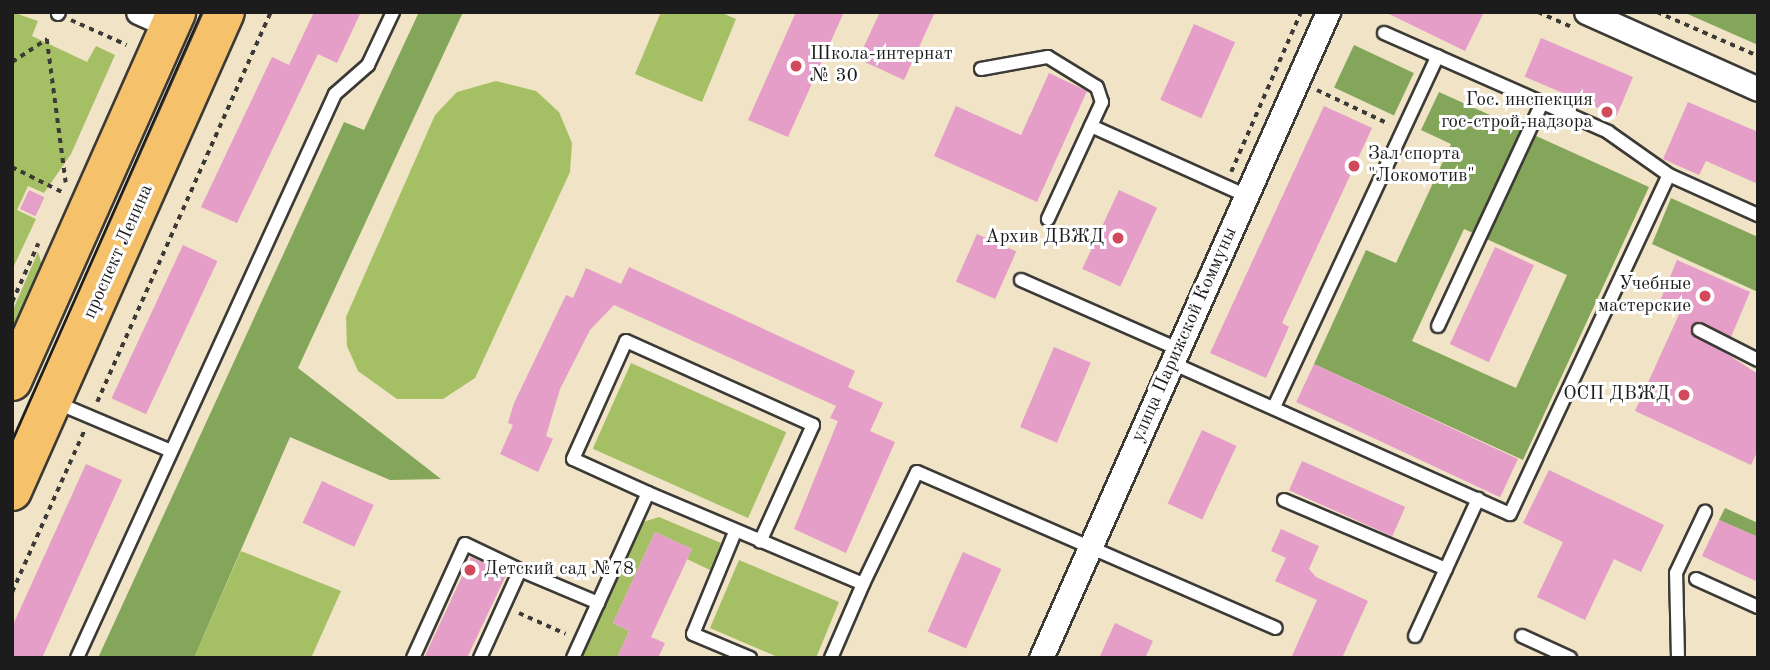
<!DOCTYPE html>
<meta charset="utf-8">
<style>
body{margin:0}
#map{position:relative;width:1770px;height:670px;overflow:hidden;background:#f0e3c6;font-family:"Old Standard TT",serif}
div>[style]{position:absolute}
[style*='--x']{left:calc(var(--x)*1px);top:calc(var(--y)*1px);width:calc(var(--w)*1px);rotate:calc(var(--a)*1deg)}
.green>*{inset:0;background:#a5bf65;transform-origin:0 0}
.forest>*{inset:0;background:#84a65a;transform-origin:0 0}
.building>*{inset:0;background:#e59ec7;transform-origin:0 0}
.path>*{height:3.5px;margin-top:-1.75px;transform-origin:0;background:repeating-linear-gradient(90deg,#3c3a36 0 5px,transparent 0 10px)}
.roads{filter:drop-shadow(2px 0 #3c3a36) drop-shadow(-2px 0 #3c3a36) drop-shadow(0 2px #3c3a36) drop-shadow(0 -2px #3c3a36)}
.service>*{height:12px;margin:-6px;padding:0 6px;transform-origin:6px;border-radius:6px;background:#fff}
.minor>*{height:23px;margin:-11.5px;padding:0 11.5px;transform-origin:11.5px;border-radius:11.5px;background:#fff}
.trunk>*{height:38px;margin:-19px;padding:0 19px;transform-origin:19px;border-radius:19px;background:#f5c16b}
.tram>*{height:2px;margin:-1px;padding:0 1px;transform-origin:1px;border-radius:1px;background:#1c1c1c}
.dots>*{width:19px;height:19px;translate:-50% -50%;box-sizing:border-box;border:4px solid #fff;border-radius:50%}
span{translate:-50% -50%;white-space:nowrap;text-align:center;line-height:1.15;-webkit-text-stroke:6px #fff;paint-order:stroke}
.poi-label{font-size:19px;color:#1c1c1c}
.left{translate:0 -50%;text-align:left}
.right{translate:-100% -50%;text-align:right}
.street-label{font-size:19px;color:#1c1c1c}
.frame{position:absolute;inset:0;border:14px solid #1c1c1c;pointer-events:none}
</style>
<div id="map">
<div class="green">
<i style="clip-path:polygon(12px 12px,38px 21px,32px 36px,87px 62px,96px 46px,115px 55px,71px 154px,44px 193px,28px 186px,17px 210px,36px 219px,12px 270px)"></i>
<i style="clip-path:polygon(661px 12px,720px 12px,736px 19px,702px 102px,635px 74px)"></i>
<i style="clip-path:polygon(496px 81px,536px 91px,559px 112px,572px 143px,570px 172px,475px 378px,443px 399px,397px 399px,358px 371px,347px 346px,346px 317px,435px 115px,457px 92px)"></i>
<i style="clip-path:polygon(38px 252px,44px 271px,12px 343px,12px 312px)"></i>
<i style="left:631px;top:363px;width:170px;height:94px;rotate:24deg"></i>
<i style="clip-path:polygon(659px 517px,721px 543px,710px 570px,687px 559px,692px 549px,655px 532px,613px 623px,629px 631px,617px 658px,581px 658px,643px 522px)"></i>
<i style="clip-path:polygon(241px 551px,341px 591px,311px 658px,194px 658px)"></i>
<i style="clip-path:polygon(739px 560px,839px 602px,816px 658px,780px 658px,710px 628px)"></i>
</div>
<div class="forest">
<i style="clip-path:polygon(419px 12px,463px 12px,298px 368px,441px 479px,390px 480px,290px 437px,194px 658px,98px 658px,344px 122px,364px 130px)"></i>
<i style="clip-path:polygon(1683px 12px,1758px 12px,1758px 45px)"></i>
<i style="left:1354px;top:45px;width:66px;height:47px;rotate:25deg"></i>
<i style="clip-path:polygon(evenodd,1439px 92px,1649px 187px,1523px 460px,1314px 364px,1366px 250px,1396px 263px,1451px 144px,1421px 130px,1439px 92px,1464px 229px,1567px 275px,1516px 388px,1412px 341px,1464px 229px)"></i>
<i style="clip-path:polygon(1671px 198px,1758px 237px,1758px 292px,1652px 244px)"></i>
<i style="clip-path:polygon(1725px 508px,1758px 523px,1758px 537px,1719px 520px)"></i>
</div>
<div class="building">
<i style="clip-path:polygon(314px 12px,361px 12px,337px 63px,318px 54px,237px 223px,201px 207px,272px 57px,289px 65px)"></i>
<i style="clip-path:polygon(796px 12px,844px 12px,788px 137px,748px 120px)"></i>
<i style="clip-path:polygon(880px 12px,935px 12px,904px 80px,858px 59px)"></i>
<i style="clip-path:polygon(1385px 12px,1484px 12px,1465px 51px)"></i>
<i style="left:1194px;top:24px;width:45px;height:83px;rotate:24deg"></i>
<i style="left:1541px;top:38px;width:100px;height:42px;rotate:23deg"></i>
<i style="clip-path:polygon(1049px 73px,1087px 91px,1037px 202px,934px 156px,956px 106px,1021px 135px)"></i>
<i style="clip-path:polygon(1688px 102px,1758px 132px,1758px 184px,1706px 161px,1699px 175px,1663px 159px)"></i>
<i style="clip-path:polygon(1324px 106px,1372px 128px,1282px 323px,1289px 327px,1266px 378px,1210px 353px)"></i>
<i style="left:29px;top:190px;width:17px;height:21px;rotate:25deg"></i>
<i style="left:1119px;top:190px;width:42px;height:87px;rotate:25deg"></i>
<i style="left:977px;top:234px;width:43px;height:52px;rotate:24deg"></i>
<i style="left:183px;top:245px;width:38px;height:169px;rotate:25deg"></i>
<i style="left:1495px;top:247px;width:43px;height:107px;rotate:25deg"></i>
<i style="clip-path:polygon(1677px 260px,1750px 292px,1731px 337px,1699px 321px,1690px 330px,1758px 374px,1758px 450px,1751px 465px,1635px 411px,1681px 310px,1660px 301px)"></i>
<i style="clip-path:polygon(629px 267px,855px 371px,848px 387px,883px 403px,870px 431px,895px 442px,846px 553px,794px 529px,838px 421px,830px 418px,836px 406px,614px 305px,590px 330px,560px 389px,546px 436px,553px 439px,538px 472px,500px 454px,513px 425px,508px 423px,514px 403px,566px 295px,573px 298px,586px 268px,621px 284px)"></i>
<i style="left:1054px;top:347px;width:40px;height:87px;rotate:23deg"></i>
<i style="left:1314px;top:364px;width:225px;height:42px;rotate:25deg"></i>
<i style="left:1202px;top:430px;width:38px;height:81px;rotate:25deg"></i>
<i style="left:1302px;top:461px;width:113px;height:32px;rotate:24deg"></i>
<i style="clip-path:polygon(86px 464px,122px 480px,42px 658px,12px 658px,12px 627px)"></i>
<i style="clip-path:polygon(1549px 470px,1664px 525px,1641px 572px,1614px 559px,1585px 620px,1537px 597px,1563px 542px,1523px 523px)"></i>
<i style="left:322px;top:481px;width:57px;height:46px;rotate:25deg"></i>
<i style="clip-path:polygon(1719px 520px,1758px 537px,1758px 582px,1702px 556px)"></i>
<i style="clip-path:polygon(1281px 529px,1319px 546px,1309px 569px,1316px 577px,1368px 601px,1342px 658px,1291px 658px,1317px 600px,1275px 581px,1286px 558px,1271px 551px)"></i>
<i style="clip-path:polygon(655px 532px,692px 549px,651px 637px,665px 643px,658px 658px,617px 658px,629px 631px,613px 623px)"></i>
<i style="left:963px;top:552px;width:42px;height:87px;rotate:24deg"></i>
<i style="clip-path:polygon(471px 557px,507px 573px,467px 658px,424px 658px)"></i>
<i style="clip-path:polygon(1115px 623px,1153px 641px,1145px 658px,1099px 658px)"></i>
</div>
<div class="path">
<i style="--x:1538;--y:12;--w:36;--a:24"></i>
<i style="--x:1657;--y:12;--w:110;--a:23.5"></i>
<i style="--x:71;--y:20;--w:61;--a:24.1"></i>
<i style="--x:12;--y:62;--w:42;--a:-33.3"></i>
<i style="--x:47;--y:39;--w:145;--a:82.5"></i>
<i style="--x:1317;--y:90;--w:80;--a:25.3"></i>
<i style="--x:12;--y:167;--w:56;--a:26.6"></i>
<i style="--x:1231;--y:172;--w:175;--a:-66.4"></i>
<i style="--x:12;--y:302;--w:64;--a:-65.9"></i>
<i style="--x:97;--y:402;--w:427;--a:-66"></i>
<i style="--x:12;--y:592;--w:176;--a:-65.9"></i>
<i style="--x:519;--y:613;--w:51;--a:24.1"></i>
</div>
<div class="roads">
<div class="service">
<i style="--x:58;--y:14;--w:2;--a:-63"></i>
<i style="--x:1384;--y:33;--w:245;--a:23.8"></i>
<i style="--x:1608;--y:132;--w:75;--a:35.2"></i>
<i style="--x:1669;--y:175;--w:98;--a:24.2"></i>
<i style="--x:981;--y:69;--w:68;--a:-10.2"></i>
<i style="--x:1048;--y:57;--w:57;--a:31.5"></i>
<i style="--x:1097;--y:87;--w:16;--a:72"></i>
<i style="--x:1102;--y:102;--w:129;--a:114.8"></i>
<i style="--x:1091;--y:126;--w:171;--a:24.2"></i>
<i style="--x:1021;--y:280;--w:171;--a:23.7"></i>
<i style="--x:1438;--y:326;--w:246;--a:-65"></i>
<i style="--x:1699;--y:330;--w:66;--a:27"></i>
<i style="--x:1172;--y:363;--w:370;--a:24.1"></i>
<i style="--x:1510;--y:514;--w:374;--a:-64.9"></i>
<i style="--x:55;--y:402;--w:126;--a:22.9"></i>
<i style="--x:1274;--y:407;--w:387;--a:-65"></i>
<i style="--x:648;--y:493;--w:82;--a:-155.6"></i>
<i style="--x:573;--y:459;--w:129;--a:-65.8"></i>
<i style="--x:626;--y:341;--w:205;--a:24.2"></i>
<i style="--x:813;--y:425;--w:128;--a:114.4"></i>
<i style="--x:1284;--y:500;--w:176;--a:23.1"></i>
<i style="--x:735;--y:532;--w:110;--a:112.4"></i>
<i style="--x:693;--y:634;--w:62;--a:22.8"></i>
<i style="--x:520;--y:570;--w:85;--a:22.9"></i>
<i style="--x:1696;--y:579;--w:68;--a:24.3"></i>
<i style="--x:1415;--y:636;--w:151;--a:-65.3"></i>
<i style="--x:1522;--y:636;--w:53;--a:24.6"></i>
<i style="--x:77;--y:658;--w:620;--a:-65.42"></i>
<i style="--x:335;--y:94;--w:44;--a:-41.3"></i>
<i style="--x:368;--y:65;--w:59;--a:-64.7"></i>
<i style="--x:413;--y:658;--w:125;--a:-65.5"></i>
<i style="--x:465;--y:544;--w:61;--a:25.3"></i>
<i style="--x:520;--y:570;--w:97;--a:114.4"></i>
<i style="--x:573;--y:658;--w:181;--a:-65.6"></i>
<i style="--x:648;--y:493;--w:233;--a:22.9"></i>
<i style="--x:863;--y:584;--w:124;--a:-64.3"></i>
<i style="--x:917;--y:472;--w:391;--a:23.5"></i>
<i style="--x:831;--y:658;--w:81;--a:-66.6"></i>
<i style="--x:1678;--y:658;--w:85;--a:-91.3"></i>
<i style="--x:1676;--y:573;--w:68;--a:-64.6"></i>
</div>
<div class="minor">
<i style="--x:138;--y:12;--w:35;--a:24"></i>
<i style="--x:1586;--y:12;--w:188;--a:24.1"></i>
<i style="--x:1041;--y:658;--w:707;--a:-66.05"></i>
</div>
<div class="trunk">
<i style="--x:12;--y:381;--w:404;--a:-66"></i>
<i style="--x:12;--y:491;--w:524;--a:-66.03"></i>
</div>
</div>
<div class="tram">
<i style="--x:12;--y:442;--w:470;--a:-66.2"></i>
</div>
<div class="dots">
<i style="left:796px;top:66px;background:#d1495b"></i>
<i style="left:1607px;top:112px;background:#d1495b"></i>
<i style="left:1354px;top:166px;background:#d1495b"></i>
<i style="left:1118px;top:238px;background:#d1495b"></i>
<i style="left:1705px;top:296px;background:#d1495b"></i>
<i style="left:1684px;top:395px;background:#d1495b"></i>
<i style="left:470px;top:570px;background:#d1495b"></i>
</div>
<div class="poi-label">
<span class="left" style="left:810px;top:66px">Школа-интернат<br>№ 30</span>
<span class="right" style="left:1593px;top:112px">Гос. инспекция<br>гос-строй-надзора</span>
<span class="left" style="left:1368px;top:166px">Зал спорта<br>"Локомотив"</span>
<span class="right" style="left:1104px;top:238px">Архив ДВЖД</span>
<span class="right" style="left:1691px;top:296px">Учебные<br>мастерские</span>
<span class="right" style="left:1670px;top:395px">ОСП ДВЖД</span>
<span class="left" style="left:484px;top:570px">Детский сад №78</span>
</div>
<div class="street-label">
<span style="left:119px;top:252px;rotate:-66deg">проспект Ленина</span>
<span style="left:1185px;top:335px;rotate:-66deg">улица Парижской Коммуны</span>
</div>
<div class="frame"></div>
</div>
